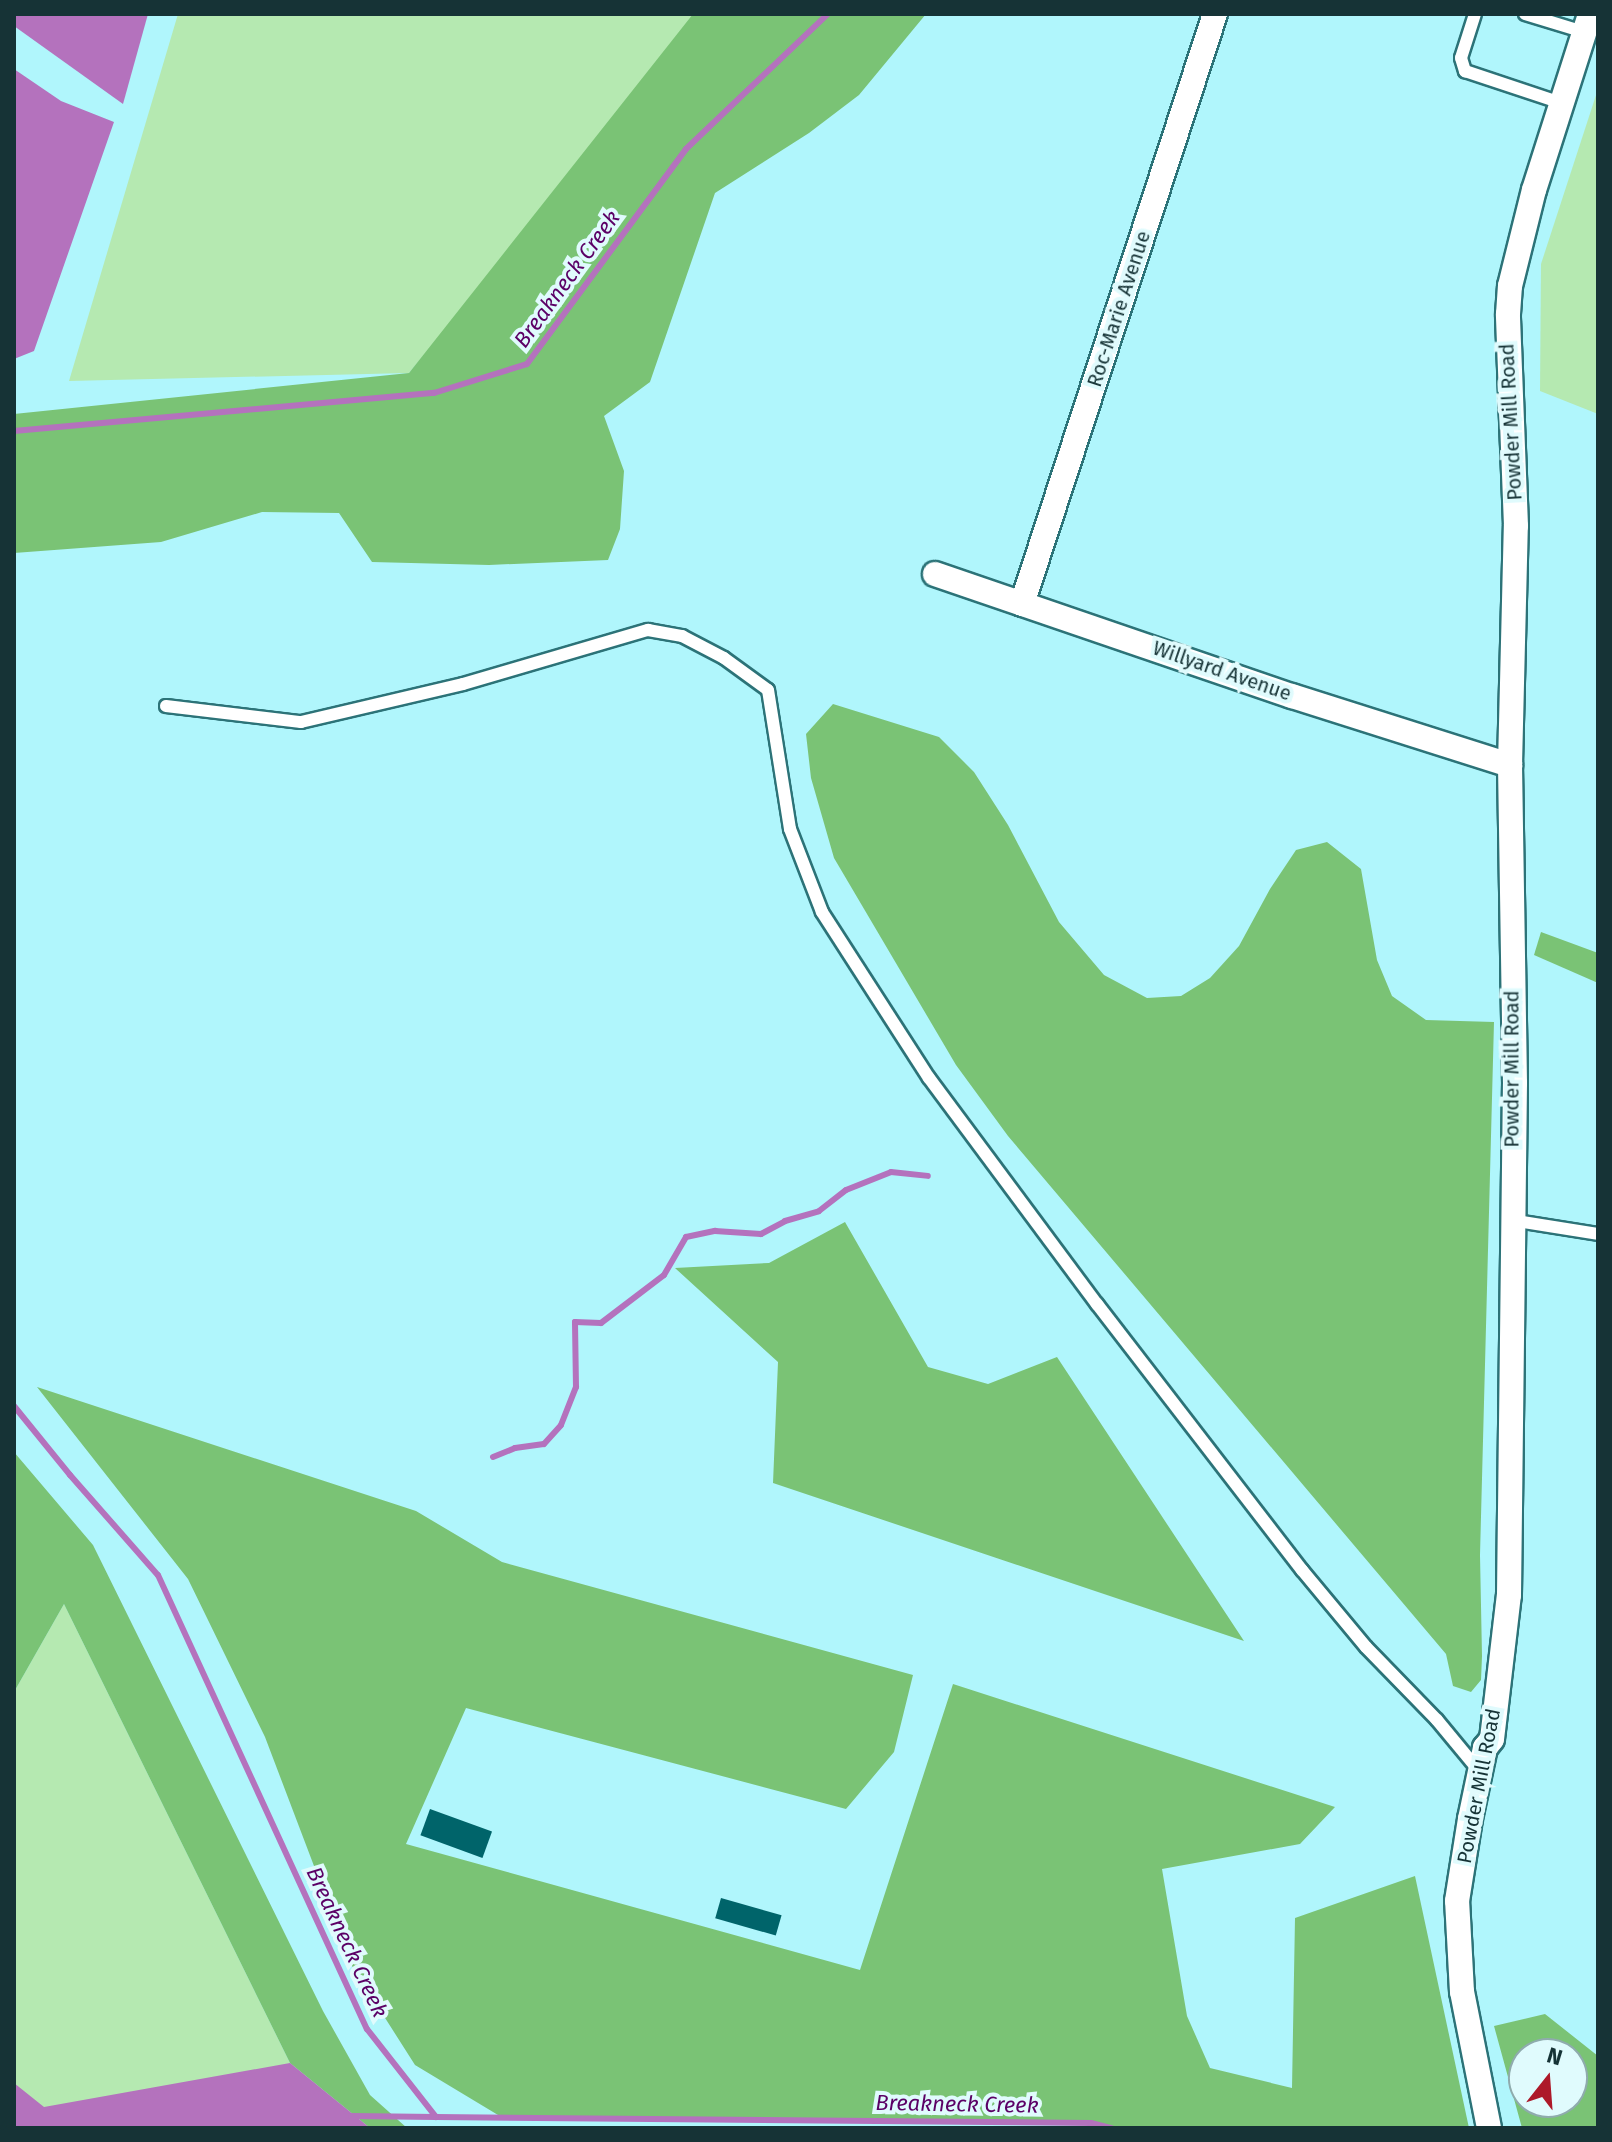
<!DOCTYPE html>
<style>
body{margin:0}
#map{position:relative;width:1612px;height:2142px;overflow:hidden;background:#b0f6fc;font-family:"Fira Sans",sans-serif}
div>[style]{position:absolute}
[style*='--x']{left:calc(var(--x)*1px);top:calc(var(--y)*1px);width:calc(var(--w)*1px);rotate:calc(var(--a)*1deg)}
.green>*{inset:0;background:#b5e9b1}
.forest>*{inset:0;background:#7ac375}
.water>*{inset:0;background:#b472bd}
.stream>*{height:6px;margin:-3px;padding:0 3px;transform-origin:3px;border-radius:3px;background:#b472bd}
.building>*{inset:0;background:#00646a;transform-origin:0 0}
.roads{filter:drop-shadow(2px 0 #2c7378) drop-shadow(-2px 0 #2c7378) drop-shadow(0 2px #2c7378) drop-shadow(0 -2px #2c7378)}
.lane>*{height:12px;margin:-6px;padding:0 6px;transform-origin:6px;border-radius:6px;background:#fff}
.street>*{height:24px;margin:-12px;padding:0 12px;transform-origin:12px;border-radius:12px;background:#fff}
span{translate:-50% -50%;white-space:nowrap;text-align:center;line-height:1.15;-webkit-text-stroke:8px #e0fbfd;paint-order:stroke}
.street-label{font-size:20px;color:#163336}
.water-label{font-size:22px;color:#5b0066;font-style:italic}
.frame{position:absolute;inset:0;border:16px solid #163336;pointer-events:none}
.north{position:absolute;left:1508px;top:2038px;width:80px;height:80px;box-sizing:border-box;background:#e0fbfd;border:2px solid #8fabad;border-radius:50%;rotate:17deg;font-size:22px;font-weight:700;line-height:32px;text-align:center;color:#163336}
.north::after{content:'';display:block;margin:auto;width:28px;height:36px;background:#ad1929;clip-path:polygon(50% 0,100% 100%,50% 72%,0 100%)}
</style>
<div id="map">
<div class="green">
<i style="clip-path:polygon(178px 14px,705px 14px,409px 373px,69px 381px)"></i>
<i style="clip-path:polygon(1598px 89px,1598px 414px,1540px 391px,1541px 264px)"></i>
<i style="clip-path:polygon(64px 1604px,290px 2063px,370px 2128px,14px 2128px,14px 1692px)"></i>
</div>
<div class="forest">
<i style="clip-path:polygon(693px 14px,926px 14px,859px 95px,809px 133px,715px 193px,650px 382px,604px 416px,624px 471px,620px 529px,608px 560px,489px 565px,372px 562px,339px 513px,262px 512px,161px 542px,14px 553px,14px 414px,409px 373px)"></i>
<i style="clip-path:polygon(833px 704px,939px 737px,974px 772px,1008px 825px,1059px 922px,1104px 975px,1147px 998px,1181px 996px,1210px 978px,1239px 946px,1270px 889px,1296px 850px,1327px 842px,1361px 869px,1377px 960px,1392px 996px,1426px 1020px,1494px 1022px,1480px 1555px,1482px 1656px,1481px 1680px,1471px 1692px,1453px 1686px,1446px 1654px,1008px 1136px,956px 1065px,834px 858px,811px 778px,806px 734px)"></i>
<i style="clip-path:polygon(1541px 932px,1598px 953px,1598px 983px,1534px 955px)"></i>
<i style="clip-path:polygon(845px 1222px,928px 1367px,988px 1384px,1057px 1357px,1244px 1641px,773px 1483px,778px 1362px,675px 1268px,769px 1263px)"></i>
<i style="clip-path:polygon(37px 1387px,416px 1511px,502px 1562px,913px 1675px,894px 1752px,846px 1809px,466px 1708px,406px 1844px,860px 1970px,953px 1684px,1335px 1807px,1300px 1844px,1162px 1869px,1187px 2016px,1210px 2068px,1292px 2088px,1295px 1918px,1415px 1876px,1469px 2128px,1111px 2128px,1090px 2123px,503px 2118px,415px 2065px,352px 1966px,265px 1737px,188px 1579px)"></i>
<i style="clip-path:polygon(14px 1452px,93px 1545px,323px 2011px,370px 2095px,407px 2128px,370px 2128px,290px 2063px,64px 1604px,14px 1692px)"></i>
<i style="clip-path:polygon(evenodd,1545px 2014px,1598px 2056px,1598px 2128px,1522px 2128px,1494px 2026px,1545px 2014px,1572px 2054px,1572px 2102px,1524px 2102px,1524px 2054px,1572px 2054px)"></i>
</div>
<div class="water">
<i style="clip-path:polygon(14px 14px,148px 14px,123px 104px,14px 26px)"></i>
<i style="clip-path:polygon(14px 69px,61px 101px,114px 122px,34px 351px,14px 359px)"></i>
<i style="clip-path:polygon(290px 2063px,370px 2128px,14px 2128px,14px 2083px,44px 2107px)"></i>
</div>
<div class="stream">
<i style="--x:14;--y:431;--w:422;--a:-5.2"></i>
<i style="--x:434;--y:393;--w:97;--a:-17.3"></i>
<i style="--x:527;--y:364;--w:267;--a:-53.5"></i>
<i style="--x:686;--y:149;--w:196;--a:-43.6"></i>
<i style="--x:14;--y:1406;--w:89;--a:50.9"></i>
<i style="--x:70;--y:1475;--w:133;--a:48.7"></i>
<i style="--x:158;--y:1575;--w:500;--a:65.3"></i>
<i style="--x:367;--y:2029;--w:112;--a:51.9"></i>
<i style="--x:436;--y:2117;--w:655;--a:0.52"></i>
<i style="--x:1091;--y:2123;--w:21;--a:14"></i>
<i style="--x:493;--y:1457;--w:24;--a:-22"></i>
<i style="--x:515;--y:1448;--w:29;--a:-8"></i>
<i style="--x:544;--y:1444;--w:25;--a:-48"></i>
<i style="--x:561;--y:1425;--w:41;--a:-68.5"></i>
<i style="--x:576;--y:1387;--w:65;--a:-90.9"></i>
<i style="--x:575;--y:1322;--w:26;--a:2"></i>
<i style="--x:601;--y:1323;--w:79;--a:-37.3"></i>
<i style="--x:664;--y:1275;--w:44;--a:-59.9"></i>
<i style="--x:686;--y:1237;--w:30;--a:-12"></i>
<i style="--x:715;--y:1231;--w:46;--a:3.7"></i>
<i style="--x:761;--y:1234;--w:27;--a:-28"></i>
<i style="--x:785;--y:1221;--w:35;--a:-16"></i>
<i style="--x:819;--y:1211;--w:34;--a:-38"></i>
<i style="--x:846;--y:1190;--w:48;--a:-21.8"></i>
<i style="--x:891;--y:1172;--w:37;--a:6"></i>
<i style="--x:351;--y:2116;--w:85;--a:0.7"></i>
</div>
<div class="building">
<i style="left:430px;top:1809px;width:66px;height:28px;rotate:20deg"></i>
<i style="left:721px;top:1898px;width:63px;height:21px;rotate:16deg"></i>
</div>
<div class="roads">
<div class="lane">
<i style="--x:1475;--y:14;--w:46;--a:107.7"></i>
<i style="--x:1461;--y:58;--w:14;--a:73"></i>
<i style="--x:1465;--y:71;--w:101;--a:18.4"></i>
<i style="--x:1525;--y:14;--w:62;--a:17"></i>
<i style="--x:166;--y:706;--w:136;--a:6.8"></i>
<i style="--x:301;--y:722;--w:166;--a:-13.2"></i>
<i style="--x:463;--y:684;--w:193;--a:-16.3"></i>
<i style="--x:648;--y:630;--w:35;--a:10"></i>
<i style="--x:682;--y:636;--w:47;--a:27.6"></i>
<i style="--x:724;--y:658;--w:54;--a:36"></i>
<i style="--x:768;--y:690;--w:141;--a:81"></i>
<i style="--x:790;--y:829;--w:89;--a:68.9"></i>
<i style="--x:822;--y:912;--w:197;--a:57.2"></i>
<i style="--x:929;--y:1078;--w:282;--a:53.4"></i>
<i style="--x:1097;--y:1304;--w:336;--a:52.4"></i>
<i style="--x:1302;--y:1570;--w:100;--a:50.3"></i>
<i style="--x:1366;--y:1647;--w:102;--a:45.8"></i>
<i style="--x:1437;--y:1720;--w:67;--a:50.4"></i>
<i style="--x:1511;--y:1220;--w:88;--a:9.1"></i>
</div>
<div class="street">
<i style="--x:935;--y:574;--w:377;--a:18.9"></i>
<i style="--x:1292;--y:696;--w:229;--a:17.6"></i>
<i style="--x:1022;--y:604;--w:621;--a:-71.89"></i>
<i style="--x:1489;--y:2128;--w:139;--a:-101.2"></i>
<i style="--x:1462;--y:1992;--w:91;--a:-93.1"></i>
<i style="--x:1457;--y:1901;--w:83;--a:-81"></i>
<i style="--x:1470;--y:1819;--w:73;--a:-78.1"></i>
<i style="--x:1485;--y:1748;--w:11;--a:-52"></i>
<i style="--x:1492;--y:1739;--w:145;--a:-83.3"></i>
<i style="--x:1509;--y:1595;--w:512;--a:-89.33"></i>
<i style="--x:1515;--y:1083;--w:318;--a:-90.9"></i>
<i style="--x:1510;--y:765;--w:239;--a:-88.6"></i>
<i style="--x:1516;--y:526;--w:212;--a:-92.2"></i>
<i style="--x:1508;--y:314;--w:28;--a:-86"></i>
<i style="--x:1510;--y:286;--w:99;--a:-76"></i>
<i style="--x:1534;--y:190;--w:185;--a:-72.3"></i>
</div>
</div>
<div class="street-label">
<span style="left:1119px;top:309px;rotate:-72deg">Roc-Marie Avenue</span>
<span style="left:1511px;top:422px;rotate:-93deg">Powder Mill Road</span>
<span style="left:1222px;top:671px;rotate:19deg">Willyard Avenue</span>
<span style="left:1512px;top:1069px;rotate:-90deg">Powder Mill Road</span>
<span style="left:1479px;top:1786px;rotate:-79deg">Powder Mill Road</span>
</div>
<div class="water-label">
<span style="left:567px;top:279px;rotate:-54deg">Breakneck Creek</span>
<span style="left:347px;top:1942px;rotate:65deg">Breakneck Creek</span>
<span style="left:957px;top:2104px;rotate:1deg">Breakneck Creek</span>
</div>
<div class="frame"></div>
<div class="north">N</div>
</div>
